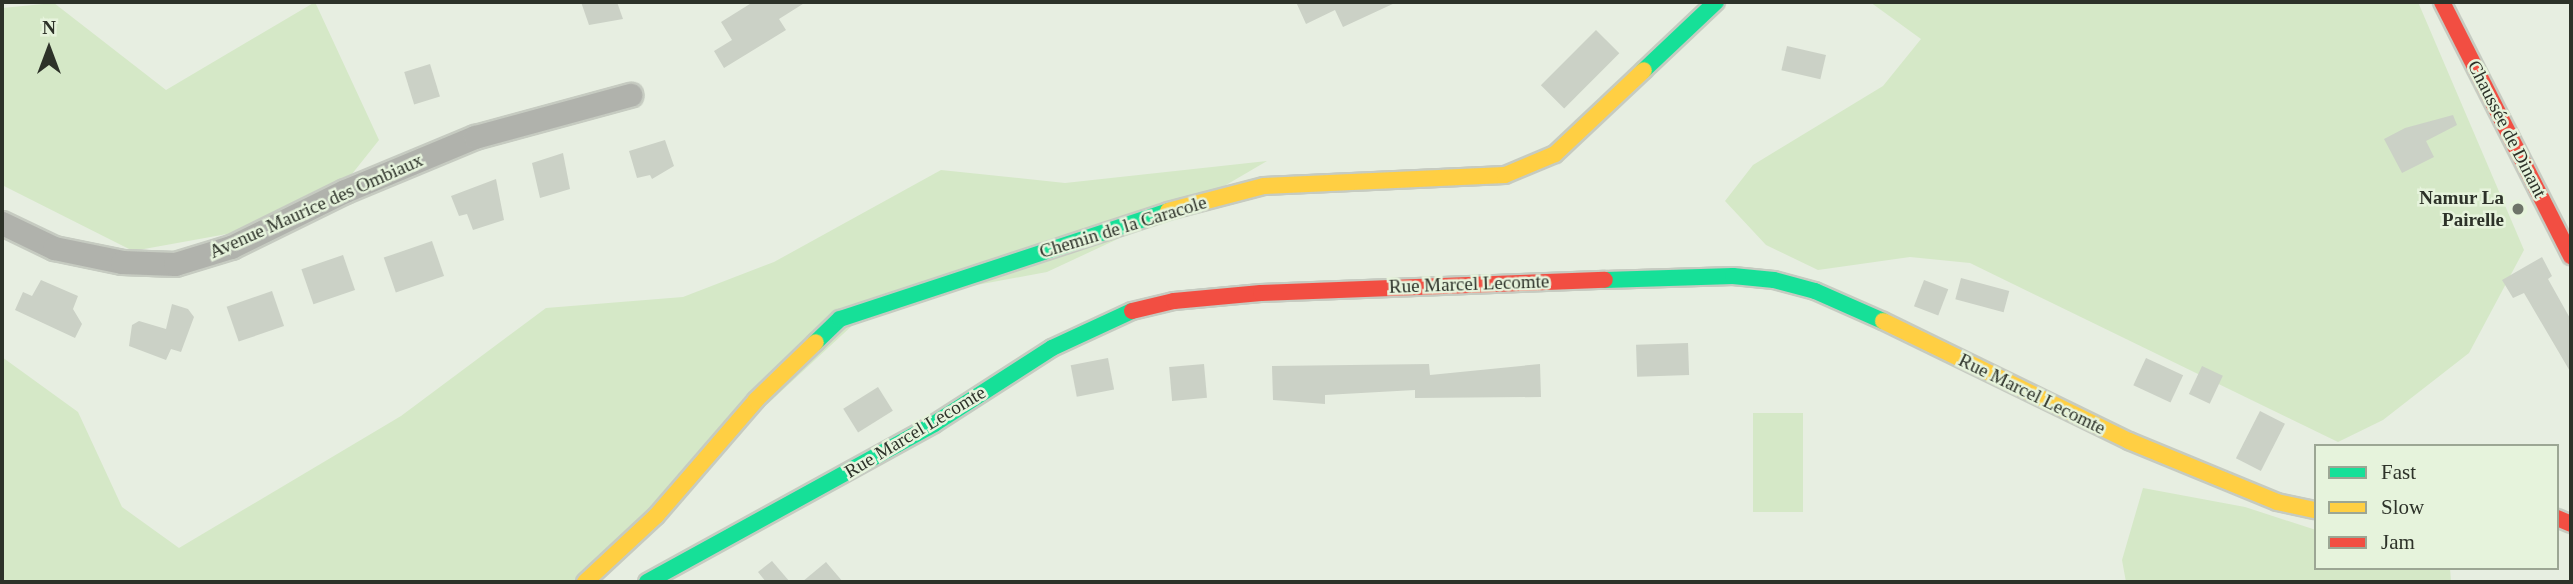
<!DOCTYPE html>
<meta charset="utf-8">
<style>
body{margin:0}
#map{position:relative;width:2573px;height:584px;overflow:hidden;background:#e7eee1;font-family:Georgia,serif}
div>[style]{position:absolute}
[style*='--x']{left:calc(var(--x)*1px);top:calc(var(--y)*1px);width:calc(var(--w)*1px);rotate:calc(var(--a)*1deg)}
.green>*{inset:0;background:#d5e8c7;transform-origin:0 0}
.building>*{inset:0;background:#cbd1c6;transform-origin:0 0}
.roads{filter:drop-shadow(2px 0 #c6cbc1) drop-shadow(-2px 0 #c6cbc1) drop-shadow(0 2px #c6cbc1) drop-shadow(0 -2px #c6cbc1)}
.street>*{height:23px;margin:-11.5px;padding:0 11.5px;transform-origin:11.5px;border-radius:11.5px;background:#b0b2ac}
.fast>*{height:16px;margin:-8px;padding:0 8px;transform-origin:8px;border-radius:8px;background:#16e098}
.slow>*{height:16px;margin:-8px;padding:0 8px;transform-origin:8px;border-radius:8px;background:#ffcf43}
.jam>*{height:16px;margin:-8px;padding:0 8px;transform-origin:8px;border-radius:8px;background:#f24e42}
.dots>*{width:19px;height:19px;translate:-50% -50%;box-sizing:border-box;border:4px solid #e6f3dc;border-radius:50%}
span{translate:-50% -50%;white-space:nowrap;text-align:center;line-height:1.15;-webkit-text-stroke:5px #e6f3dc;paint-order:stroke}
.street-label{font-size:19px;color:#2d3229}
.poi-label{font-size:19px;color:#2d3229;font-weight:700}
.right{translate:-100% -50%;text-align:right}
.frame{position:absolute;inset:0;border:4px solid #2d3229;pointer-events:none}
.legend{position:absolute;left:2314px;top:444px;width:245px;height:126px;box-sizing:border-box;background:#e6f3dc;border:2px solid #9ca694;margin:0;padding:9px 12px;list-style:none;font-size:21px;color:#2d3229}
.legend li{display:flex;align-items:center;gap:14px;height:35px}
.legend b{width:35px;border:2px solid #9ca694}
.north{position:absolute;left:14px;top:14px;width:70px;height:70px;-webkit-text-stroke:5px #e6f3dc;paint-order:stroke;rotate:0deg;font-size:19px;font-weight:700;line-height:28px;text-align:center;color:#2d3229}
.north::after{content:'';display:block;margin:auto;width:24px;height:32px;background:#2d3229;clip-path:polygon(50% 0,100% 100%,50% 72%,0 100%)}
</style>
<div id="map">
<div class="green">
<i style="clip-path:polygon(315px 2px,379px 140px,352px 174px,238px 232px,133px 251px,2px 185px,2px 8px,54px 3px,166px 90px)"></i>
<i style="clip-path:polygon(1870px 2px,2418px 2px,2524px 250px,2469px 353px,2383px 420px,2338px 442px,1970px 263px,1910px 257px,1818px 270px,1766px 245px,1725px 201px,1753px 165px,1883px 86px,1921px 39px)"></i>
<i style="clip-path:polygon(1267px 161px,1197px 202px,1047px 272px,966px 287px,856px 322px,575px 582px,4px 582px,2px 357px,78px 412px,122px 507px,179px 548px,401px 416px,546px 308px,683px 297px,774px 262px,941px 170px,1065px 183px)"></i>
<i style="left:1753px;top:413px;width:50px;height:99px"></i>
<i style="clip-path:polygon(2143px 488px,2245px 507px,2316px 530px,2316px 568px,2450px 568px,2451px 582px,2126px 582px,2122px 560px)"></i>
</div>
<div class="building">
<i style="clip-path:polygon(581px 2px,617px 2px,623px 19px,589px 25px)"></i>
<i style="clip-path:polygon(753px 2px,806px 2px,779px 19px,786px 30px,724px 68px,714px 51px,732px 40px,721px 22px)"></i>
<i style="clip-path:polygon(1296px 2px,1397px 2px,1343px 27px,1335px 10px,1306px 24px)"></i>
<i style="left:1596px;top:30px;width:33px;height:78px;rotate:45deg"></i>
<i style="left:1787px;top:46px;width:40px;height:25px;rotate:13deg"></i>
<i style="left:430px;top:64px;width:34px;height:27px;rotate:73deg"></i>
<i style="clip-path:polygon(2453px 115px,2457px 125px,2426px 141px,2434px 157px,2402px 173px,2384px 139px,2405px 128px)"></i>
<i style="clip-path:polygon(665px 140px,674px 166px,652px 179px,650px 175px,637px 178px,629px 151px)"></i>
<i style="clip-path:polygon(563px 153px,570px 189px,540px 198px,532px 163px)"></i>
<i style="clip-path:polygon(496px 179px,504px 220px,473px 230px,467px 214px,459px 216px,451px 196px)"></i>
<i style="left:432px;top:241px;width:37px;height:51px;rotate:71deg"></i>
<i style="left:343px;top:255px;width:37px;height:44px;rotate:71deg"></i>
<i style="clip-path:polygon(2542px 257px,2552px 276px,2548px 279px,2571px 320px,2571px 373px,2524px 293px,2513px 298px,2502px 280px)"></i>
<i style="left:1961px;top:278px;width:50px;height:22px;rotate:15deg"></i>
<i style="clip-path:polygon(41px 280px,78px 296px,73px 309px,82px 324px,75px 338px,15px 310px,23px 292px,32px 296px)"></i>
<i style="left:1924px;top:280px;width:26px;height:28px;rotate:21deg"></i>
<i style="left:272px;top:291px;width:37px;height:48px;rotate:71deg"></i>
<i style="clip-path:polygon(172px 304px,188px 309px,194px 317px,181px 352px,171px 349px,166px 360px,129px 346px,132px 325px,139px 321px,166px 329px)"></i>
<i style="left:1688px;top:343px;width:32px;height:52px;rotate:88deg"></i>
<i style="left:1108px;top:358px;width:32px;height:38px;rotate:79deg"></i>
<i style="left:2146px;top:358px;width:41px;height:30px;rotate:25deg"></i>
<i style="left:1204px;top:364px;width:34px;height:35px;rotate:85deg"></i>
<i style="clip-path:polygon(1429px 364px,1430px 375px,1540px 364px,1541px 397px,1415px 398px,1415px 390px,1325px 395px,1325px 404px,1273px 400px,1272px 366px)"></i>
<i style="left:2202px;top:366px;width:23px;height:31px;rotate:25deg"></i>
<i style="left:878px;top:387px;width:28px;height:41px;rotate:58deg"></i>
<i style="left:2260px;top:411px;width:28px;height:53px;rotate:27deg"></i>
<i style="clip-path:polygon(772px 561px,790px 582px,766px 582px,758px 572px)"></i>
<i style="clip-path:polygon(826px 562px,843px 582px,802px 582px)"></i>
</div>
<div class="roads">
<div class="street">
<i style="--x:2;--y:223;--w:58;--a:25.7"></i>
<i style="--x:54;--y:248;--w:69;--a:11.6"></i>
<i style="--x:122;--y:262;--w:53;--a:2.2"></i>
<i style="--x:175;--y:264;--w:59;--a:-16.9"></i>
<i style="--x:231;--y:247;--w:127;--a:-26.2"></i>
<i style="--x:345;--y:191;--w:141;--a:-22.6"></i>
<i style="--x:475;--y:137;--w:161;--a:-15.2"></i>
</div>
<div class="fast">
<i style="--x:1644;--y:70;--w:99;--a:-43.4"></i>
<i style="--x:1605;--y:280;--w:128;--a:-1.8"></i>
<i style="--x:1733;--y:276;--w:41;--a:5.6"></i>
<i style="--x:1774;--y:280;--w:42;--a:15"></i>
<i style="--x:1815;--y:291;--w:74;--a:23.8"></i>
<i style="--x:816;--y:342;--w:33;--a:-44"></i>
<i style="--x:840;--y:319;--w:345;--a:-18.2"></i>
<i style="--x:647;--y:582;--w:328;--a:-28.8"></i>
<i style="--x:934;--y:424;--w:140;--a:-32.8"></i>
<i style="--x:1052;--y:348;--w:88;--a:-24.8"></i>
</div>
<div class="slow">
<i style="--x:1168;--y:211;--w:99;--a:-14.6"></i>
<i style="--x:1264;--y:186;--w:241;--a:-2.6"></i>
<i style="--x:1505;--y:175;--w:54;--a:-22.8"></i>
<i style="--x:1555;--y:154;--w:122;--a:-43.3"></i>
<i style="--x:1883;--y:321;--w:274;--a:26"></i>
<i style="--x:2129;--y:441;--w:160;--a:22.4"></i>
<i style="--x:2277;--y:502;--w:40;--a:12"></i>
<i style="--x:585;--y:582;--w:97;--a:-42.9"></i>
<i style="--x:656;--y:516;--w:153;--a:-49.2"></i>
<i style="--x:756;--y:400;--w:83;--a:-44"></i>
</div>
<div class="jam">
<i style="--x:2442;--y:2;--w:285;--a:63.1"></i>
<i style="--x:1132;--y:311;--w:43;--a:-13.4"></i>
<i style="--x:1174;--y:301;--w:87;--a:-5.3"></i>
<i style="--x:1261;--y:293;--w:344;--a:-2.2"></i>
<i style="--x:2557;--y:518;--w:15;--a:23"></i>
</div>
</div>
<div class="dots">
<i style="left:2518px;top:209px;background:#6e7469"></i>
</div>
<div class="street-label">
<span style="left:2507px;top:129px;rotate:63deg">Chaussée de Dinant</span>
<span style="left:316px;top:206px;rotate:-24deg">Avenue Maurice des Ombiaux</span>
<span style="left:1123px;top:227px;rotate:-17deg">Chemin de la Caracole</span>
<span style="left:1469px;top:284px;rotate:-2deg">Rue Marcel Lecomte</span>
<span style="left:2032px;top:394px;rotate:26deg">Rue Marcel Lecomte</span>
<span style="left:915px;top:432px;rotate:-31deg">Rue Marcel Lecomte</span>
</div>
<div class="poi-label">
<span class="right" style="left:2504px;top:209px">Namur La<br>Pairelle</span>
</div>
<div class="frame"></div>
<ul class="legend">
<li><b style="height:9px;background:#16e098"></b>Fast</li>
<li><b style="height:9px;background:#ffcf43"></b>Slow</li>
<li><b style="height:9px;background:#f24e42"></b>Jam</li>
</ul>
<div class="north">N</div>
</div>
